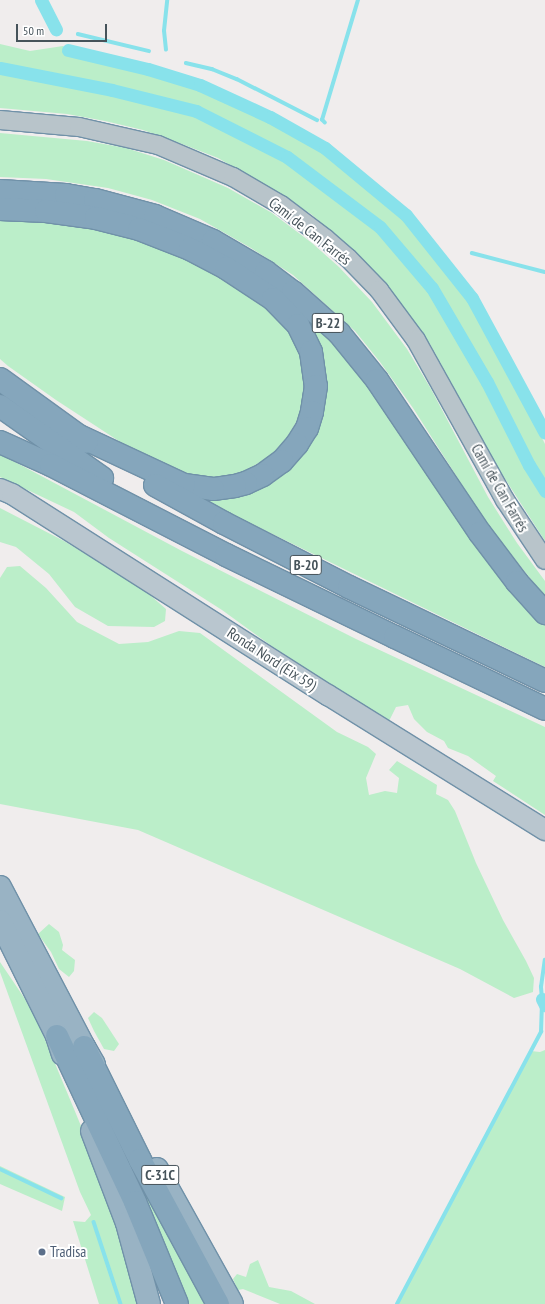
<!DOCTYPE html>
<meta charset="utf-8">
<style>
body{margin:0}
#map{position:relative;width:545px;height:1304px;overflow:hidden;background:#f0eded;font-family:"PT Sans Narrow",sans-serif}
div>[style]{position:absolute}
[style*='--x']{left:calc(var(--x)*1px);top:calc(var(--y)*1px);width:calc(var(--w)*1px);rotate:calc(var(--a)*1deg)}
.green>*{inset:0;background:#bbeec9}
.stream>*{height:3.5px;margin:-1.75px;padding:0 1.75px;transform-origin:1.75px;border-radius:1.75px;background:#88e2eb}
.canal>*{height:13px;margin:-6.5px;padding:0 6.5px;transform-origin:6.5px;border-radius:6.5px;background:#88e2eb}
.roads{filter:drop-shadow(1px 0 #7091a8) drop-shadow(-1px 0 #7091a8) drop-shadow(0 1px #7091a8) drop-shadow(0 -1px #7091a8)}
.tertiary>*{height:18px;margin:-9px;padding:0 9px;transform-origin:9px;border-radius:9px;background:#b8c4ca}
.secondary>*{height:20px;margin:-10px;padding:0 10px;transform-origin:10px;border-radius:10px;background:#b9c6cf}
.trunk>*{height:22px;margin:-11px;padding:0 11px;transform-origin:11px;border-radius:11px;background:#99b3c4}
.motorway>*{height:22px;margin:-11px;padding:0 11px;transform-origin:11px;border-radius:11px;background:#85a6bc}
.dots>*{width:11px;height:11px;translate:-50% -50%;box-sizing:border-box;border:2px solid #fff;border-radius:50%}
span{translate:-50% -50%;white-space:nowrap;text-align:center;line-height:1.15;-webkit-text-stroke:4px #fff;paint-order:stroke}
.shield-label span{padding:1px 3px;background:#fff;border:1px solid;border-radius:3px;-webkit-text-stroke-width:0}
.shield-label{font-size:14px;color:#46535a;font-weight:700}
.street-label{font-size:15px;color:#46535a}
.service-label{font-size:15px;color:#4e5e75}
.left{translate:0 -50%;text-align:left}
.scale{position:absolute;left:16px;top:24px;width:91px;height:18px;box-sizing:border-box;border:2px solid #46535a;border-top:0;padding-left:5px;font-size:12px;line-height:14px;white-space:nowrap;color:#46535a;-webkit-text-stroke:3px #fff;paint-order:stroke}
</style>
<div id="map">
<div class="green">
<i style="clip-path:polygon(0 44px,30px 51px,63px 46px,69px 53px,160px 75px,214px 93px,264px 117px,308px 142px,400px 215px,470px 303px,505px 364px,545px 444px,545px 541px,500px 471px,430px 344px,411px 318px,358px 256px,333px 233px,311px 214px,244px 173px,218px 158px,182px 144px,143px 130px,105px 121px,67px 114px,0 108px)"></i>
<i style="clip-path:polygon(0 133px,87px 141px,126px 148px,164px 160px,228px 188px,272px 213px,312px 243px,339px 267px,372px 302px,407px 349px,431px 389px,488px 497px,517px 543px,545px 581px,545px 597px,487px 524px,413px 408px,380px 362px,355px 331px,293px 275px,251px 248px,200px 219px,152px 200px,108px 188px,46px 179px,0 177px)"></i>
<i style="clip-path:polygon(0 217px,32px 218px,110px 231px,191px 258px,253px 295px,290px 329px,305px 367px,305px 408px,283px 444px,267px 458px,247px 470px,226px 477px,209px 479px,192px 477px,128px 447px,56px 400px,8px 366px,0 359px)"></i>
<i style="clip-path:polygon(311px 318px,363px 373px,511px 587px,545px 625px,545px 667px,209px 503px,210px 498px,308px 440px,307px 323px)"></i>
<i style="clip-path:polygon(0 454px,182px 551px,356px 639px,545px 727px,545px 815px,493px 781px,496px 776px,468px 756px,448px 748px,444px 741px,427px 732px,414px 719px,408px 705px,396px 707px,389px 721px,370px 710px,273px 647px,222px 610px,109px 538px,74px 512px,0 477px)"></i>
<i style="clip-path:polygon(0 508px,64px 541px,143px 589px,166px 609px,165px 621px,154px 627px,108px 626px,75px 607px,49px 574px,16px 547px,0 542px)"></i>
<i style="clip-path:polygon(20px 566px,46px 588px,77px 622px,119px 644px,148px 642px,179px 631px,200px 633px,337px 732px,368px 747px,376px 754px,366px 778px,369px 795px,385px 791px,397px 793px,399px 778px,389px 770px,397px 761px,437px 785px,436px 794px,448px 800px,455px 811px,476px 863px,503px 920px,526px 961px,534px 978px,533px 992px,514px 998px,460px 969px,138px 830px,0 804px,0 578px,7px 567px)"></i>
<i style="clip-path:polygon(49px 924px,59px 932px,63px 945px,62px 950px,75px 960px,74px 971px,69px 977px,59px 969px,51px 952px,38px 934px)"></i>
<i style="clip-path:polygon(0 962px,25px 999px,41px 1030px,74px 1109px,104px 1182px,142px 1304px,99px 1304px,73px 1221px,85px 1222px,91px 1215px,80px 1192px,0 972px)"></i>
<i style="clip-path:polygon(94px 1012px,102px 1018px,119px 1044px,114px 1051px,104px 1049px,94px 1031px,88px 1018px)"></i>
<i style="clip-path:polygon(545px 1050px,545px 1304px,397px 1304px,531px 1051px,540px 1052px)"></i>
<i style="clip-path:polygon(74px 1054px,207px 1304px,185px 1304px)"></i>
<i style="clip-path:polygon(0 1166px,65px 1197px,62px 1211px,0 1184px)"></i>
<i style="clip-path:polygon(258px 1260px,269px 1287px,291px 1291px,315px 1304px,280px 1304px,243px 1289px,238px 1290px,233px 1279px,237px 1274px,246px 1277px,250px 1264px)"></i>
</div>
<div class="stream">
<i style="--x:78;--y:34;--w:73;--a:13.5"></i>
<i style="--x:166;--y:50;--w:19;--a:-96"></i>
<i style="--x:164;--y:31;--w:31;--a:-84"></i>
<i style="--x:186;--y:63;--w:27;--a:13"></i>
<i style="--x:212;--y:69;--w:27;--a:22"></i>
<i style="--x:237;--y:79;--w:90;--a:27.1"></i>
<i style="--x:325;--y:123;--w:4;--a:-135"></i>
<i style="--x:322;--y:120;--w:125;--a:-73.3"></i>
<i style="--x:472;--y:253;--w:75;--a:14.6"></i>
<i style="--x:0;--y:1169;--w:68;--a:25.4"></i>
<i style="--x:94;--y:1222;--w:86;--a:71.8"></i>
<i style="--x:397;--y:1304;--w:308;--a:-62.1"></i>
<i style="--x:541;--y:1032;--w:33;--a:-88"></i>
<i style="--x:542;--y:999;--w:12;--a:-95"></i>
<i style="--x:541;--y:987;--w:27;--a:-82"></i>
</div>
<div class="canal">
<i style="--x:41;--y:0;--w:33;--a:63"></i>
<i style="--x:68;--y:50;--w:82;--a:13.4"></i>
<i style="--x:148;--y:69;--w:54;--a:17.1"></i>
<i style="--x:200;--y:85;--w:77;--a:24.6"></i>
<i style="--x:270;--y:117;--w:63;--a:29.4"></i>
<i style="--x:325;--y:148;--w:105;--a:39.6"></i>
<i style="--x:406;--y:215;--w:106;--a:51.5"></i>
<i style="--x:472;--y:298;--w:153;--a:61.6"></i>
<i style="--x:0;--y:68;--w:114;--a:11.1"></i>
<i style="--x:112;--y:90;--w:87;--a:14"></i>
<i style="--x:196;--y:111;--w:102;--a:26.8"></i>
<i style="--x:287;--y:157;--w:116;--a:37"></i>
<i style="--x:380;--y:227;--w:80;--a:49.6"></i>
<i style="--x:432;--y:288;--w:109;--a:59.7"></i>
<i style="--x:487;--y:382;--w:93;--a:63.2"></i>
<i style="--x:529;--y:465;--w:31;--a:58"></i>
<i style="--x:542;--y:999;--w:7;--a:63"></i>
</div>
<div class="roads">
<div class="tertiary">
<i style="--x:0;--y:120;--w:79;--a:5.1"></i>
<i style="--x:79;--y:127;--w:81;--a:12.8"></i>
<i style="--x:158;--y:145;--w:82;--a:23.1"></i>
<i style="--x:233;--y:177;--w:56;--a:30.3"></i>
<i style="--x:281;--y:205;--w:56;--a:37.1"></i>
<i style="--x:326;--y:239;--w:29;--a:41"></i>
<i style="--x:348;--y:258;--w:45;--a:45.9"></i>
<i style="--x:379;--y:290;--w:62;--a:53.5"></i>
<i style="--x:416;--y:340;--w:183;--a:60.9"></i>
<i style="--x:505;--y:500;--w:72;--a:56.3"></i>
</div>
<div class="secondary">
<i style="--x:0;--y:489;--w:13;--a:23"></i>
<i style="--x:12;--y:494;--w:375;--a:32.5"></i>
<i style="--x:328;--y:695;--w:256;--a:31.9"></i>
</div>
<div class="trunk">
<i style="--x:0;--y:887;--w:181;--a:62.3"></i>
<i style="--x:84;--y:1047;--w:20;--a:60"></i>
<i style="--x:0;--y:921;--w:128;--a:63.6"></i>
<i style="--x:57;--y:1036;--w:19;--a:72"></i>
<i style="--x:92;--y:1131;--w:98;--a:69.2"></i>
<i style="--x:127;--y:1223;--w:84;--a:74.8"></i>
<i style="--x:157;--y:1169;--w:154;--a:60.9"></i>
</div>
<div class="motorway">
<i style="--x:0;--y:191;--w:66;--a:3.5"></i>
<i style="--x:66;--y:195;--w:29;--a:10"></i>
<i style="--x:95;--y:200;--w:62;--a:14.9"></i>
<i style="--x:155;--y:216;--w:63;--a:23.3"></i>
<i style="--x:213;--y:241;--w:61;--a:30.3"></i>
<i style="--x:266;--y:272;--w:34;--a:37"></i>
<i style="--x:293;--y:292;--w:62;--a:41.7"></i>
<i style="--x:339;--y:333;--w:60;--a:51"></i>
<i style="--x:377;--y:380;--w:184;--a:56.1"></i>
<i style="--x:480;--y:533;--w:61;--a:52.9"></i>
<i style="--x:517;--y:582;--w:42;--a:47.9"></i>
<i style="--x:0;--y:209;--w:46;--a:2.5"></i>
<i style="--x:46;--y:211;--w:50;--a:8"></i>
<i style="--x:96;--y:218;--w:44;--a:14.3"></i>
<i style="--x:139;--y:229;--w:55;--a:21.4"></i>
<i style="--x:190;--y:249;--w:41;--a:27.8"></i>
<i style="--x:226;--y:268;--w:56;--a:33.4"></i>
<i style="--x:273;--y:299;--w:36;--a:46"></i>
<i style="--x:298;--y:325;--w:30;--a:64"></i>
<i style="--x:311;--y:352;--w:34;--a:82"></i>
<i style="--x:316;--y:386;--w:26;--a:99"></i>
<i style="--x:312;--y:412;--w:17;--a:107"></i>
<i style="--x:307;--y:428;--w:19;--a:122"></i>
<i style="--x:297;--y:444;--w:23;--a:131"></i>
<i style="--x:282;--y:461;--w:24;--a:144"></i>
<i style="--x:263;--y:475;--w:19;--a:155"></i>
<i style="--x:246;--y:483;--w:11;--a:165"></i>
<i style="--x:235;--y:486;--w:22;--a:172"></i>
<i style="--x:213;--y:489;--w:29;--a:-172"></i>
<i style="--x:184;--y:485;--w:120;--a:-154.9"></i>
<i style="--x:0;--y:379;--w:107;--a:35.9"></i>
<i style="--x:0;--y:406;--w:125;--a:35.2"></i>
<i style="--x:0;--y:442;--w:56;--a:24.3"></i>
<i style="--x:51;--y:465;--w:197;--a:27.2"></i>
<i style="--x:226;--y:555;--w:188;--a:25.9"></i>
<i style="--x:395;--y:637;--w:166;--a:25.6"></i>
<i style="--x:155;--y:485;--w:79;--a:28.8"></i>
<i style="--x:224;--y:523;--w:140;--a:27.1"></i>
<i style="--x:349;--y:587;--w:217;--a:25.6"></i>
<i style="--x:57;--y:1036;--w:183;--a:64.8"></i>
<i style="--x:135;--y:1202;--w:110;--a:67.6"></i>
<i style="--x:84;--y:1047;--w:126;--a:63.6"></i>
<i style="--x:140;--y:1160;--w:164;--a:61.6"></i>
</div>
</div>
<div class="dots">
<i style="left:42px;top:1252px;background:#5c6f8a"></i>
</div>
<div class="shield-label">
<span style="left:328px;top:323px">B-22</span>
<span style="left:306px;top:565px">B-20</span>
<span style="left:160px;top:1175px">C-31C</span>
</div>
<div class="street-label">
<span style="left:310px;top:231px;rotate:38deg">Camí de Can Farrés</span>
<span style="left:500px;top:488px;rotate:60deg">Camí de Can Farrés</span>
<span style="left:272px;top:659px;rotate:33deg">Ronda Nord (Eix 59)</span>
</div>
<div class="service-label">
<span class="left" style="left:50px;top:1252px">Tradisa</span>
</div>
<div class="scale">50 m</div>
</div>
